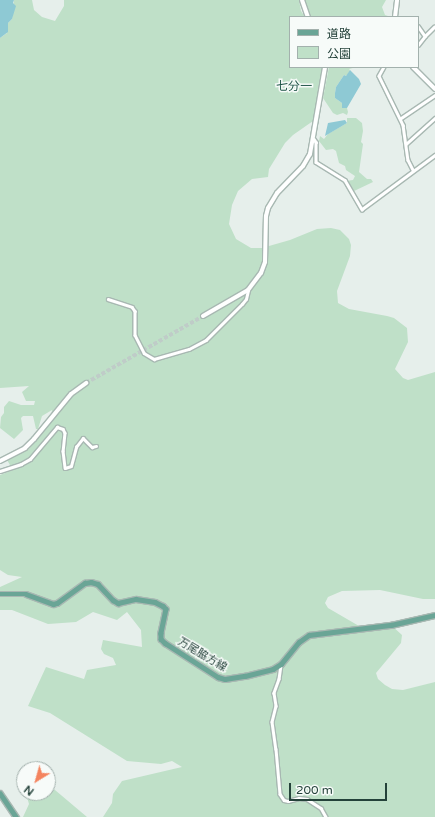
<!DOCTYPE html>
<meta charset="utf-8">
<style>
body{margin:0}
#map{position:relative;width:435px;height:817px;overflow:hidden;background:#e6efeb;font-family:"Varela Round","Noto Sans JP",sans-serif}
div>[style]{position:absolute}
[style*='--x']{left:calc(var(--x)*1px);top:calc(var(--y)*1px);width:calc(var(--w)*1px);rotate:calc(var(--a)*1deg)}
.green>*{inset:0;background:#bfe0c8}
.water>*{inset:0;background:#8ec9d4}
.secondary-tunnel>*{height:4px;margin-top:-2px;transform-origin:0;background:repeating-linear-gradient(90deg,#bfccc8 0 4px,transparent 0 6px)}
.roads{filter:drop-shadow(1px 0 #a8b8b2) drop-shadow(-1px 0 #a8b8b2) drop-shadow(0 1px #a8b8b2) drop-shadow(0 -1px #a8b8b2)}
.street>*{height:2.5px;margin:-1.25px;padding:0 1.25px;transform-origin:1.25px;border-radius:1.25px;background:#fff}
.secondary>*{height:4px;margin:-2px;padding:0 2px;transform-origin:2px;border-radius:2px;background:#fff}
.primary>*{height:4.5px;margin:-2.25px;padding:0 2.25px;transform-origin:2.25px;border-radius:2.25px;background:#6aa596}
span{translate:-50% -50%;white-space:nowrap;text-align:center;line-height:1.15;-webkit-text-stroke:3px #f7fbf9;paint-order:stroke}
.street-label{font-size:11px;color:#24423a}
.neighbourhood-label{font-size:12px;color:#1f5548}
.legend{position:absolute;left:289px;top:16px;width:130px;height:52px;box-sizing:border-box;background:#f7fbf9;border:1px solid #a3b1ad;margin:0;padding:5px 7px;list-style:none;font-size:12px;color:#24423a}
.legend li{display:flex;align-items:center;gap:8px;height:20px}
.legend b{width:20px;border:1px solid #a3b1ad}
.north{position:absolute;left:16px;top:761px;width:40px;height:40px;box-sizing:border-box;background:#f7fbf9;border:1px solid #a3b1ad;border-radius:50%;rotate:217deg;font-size:11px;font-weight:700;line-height:16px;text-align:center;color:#24423a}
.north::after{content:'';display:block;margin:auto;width:14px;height:18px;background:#f4845f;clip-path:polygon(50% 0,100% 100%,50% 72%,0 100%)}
.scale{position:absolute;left:289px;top:783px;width:98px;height:18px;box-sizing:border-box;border:2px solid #24423a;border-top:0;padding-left:5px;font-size:12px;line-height:14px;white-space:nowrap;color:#24423a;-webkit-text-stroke:3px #f7fbf9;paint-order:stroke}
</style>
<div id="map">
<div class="green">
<i style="clip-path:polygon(14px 0,32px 0,34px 10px,42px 17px,55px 21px,64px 6px,64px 0,299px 0,301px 11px,305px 17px,290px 17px,290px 67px,322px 67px,313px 121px,293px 135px,285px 143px,269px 169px,268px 177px,252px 179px,238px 191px,232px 205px,229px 224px,236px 239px,251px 248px,262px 248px,290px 240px,317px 229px,331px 228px,340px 230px,349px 239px,351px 245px,350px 256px,337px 291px,338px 303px,349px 309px,387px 316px,394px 318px,407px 328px,408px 342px,395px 369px,403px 378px,408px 380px,435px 372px,435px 599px,423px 599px,380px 590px,342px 591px,328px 597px,325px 603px,328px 608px,359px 626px,391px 625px,402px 635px,401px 643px,376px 673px,378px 679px,385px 685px,392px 689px,403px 690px,435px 682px,435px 817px,103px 817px,112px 803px,113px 794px,122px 781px,182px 767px,172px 761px,161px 764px,127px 761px,50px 713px,28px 706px,46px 667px,84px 679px,87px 670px,116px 665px,113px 658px,104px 654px,101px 649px,103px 640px,142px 647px,141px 630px,127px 612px,117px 620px,93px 612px,76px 622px,48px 624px,12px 610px,0 610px,0 587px,22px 577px,8px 575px,0 570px,0 475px,13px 470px,7px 460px,29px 449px,50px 424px,52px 410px,42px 416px,38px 429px,36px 429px,33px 416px,23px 416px,21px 418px,23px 430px,14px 439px,0 428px,1px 417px,4px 413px,4px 407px,9px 401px,21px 405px,34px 405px,35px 401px,26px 401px,22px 392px,29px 386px,0 388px,0 38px,7px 33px,8px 23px,12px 19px)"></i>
<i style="clip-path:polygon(304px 0,386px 0,382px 7px,385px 15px,391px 17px,311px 17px)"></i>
<i style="clip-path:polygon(329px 67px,356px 67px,349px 69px,350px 70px,348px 74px,346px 76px,344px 75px,336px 87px,335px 93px,335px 98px,342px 103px,342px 108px,347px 108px,348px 112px,347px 115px,343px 113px,337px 115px,333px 113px,323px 98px)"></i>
<i style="clip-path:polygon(347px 118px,356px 118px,362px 123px,363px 131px,361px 142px,363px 144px,359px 172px,367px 179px,371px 179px,373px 182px,352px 192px,346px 181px,353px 180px,355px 176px,346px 170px,345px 166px,339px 163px,336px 151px,333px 149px,326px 150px,319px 141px,320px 136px,324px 139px,328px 134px,347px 123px)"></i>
<i style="clip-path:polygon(48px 787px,55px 790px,87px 817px,23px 817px,29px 804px,27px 797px,24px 793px,24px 792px,48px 793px)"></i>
</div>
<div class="water">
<i style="clip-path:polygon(0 0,14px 0,13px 3px,16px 6px,12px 19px,8px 23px,8px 32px,0 38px)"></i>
<i style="clip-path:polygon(350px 70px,359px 79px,361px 84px,347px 108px,342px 108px,342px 103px,335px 98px,335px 93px,336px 87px,344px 75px,346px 76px)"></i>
<i style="clip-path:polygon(345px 120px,347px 123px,325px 136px,328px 123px)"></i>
</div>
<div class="secondary-tunnel">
<i style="--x:86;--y:383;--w:135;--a:-29.8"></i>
</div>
<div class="roads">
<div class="street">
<i style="--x:418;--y:26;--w:12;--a:55"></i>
<i style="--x:425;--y:36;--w:13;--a:-45"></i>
<i style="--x:418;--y:45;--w:11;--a:-52"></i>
<i style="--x:384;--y:67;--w:10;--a:119"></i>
<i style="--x:379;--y:76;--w:55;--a:63.9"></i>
<i style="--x:403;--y:125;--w:35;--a:82"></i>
<i style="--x:408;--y:160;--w:11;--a:63"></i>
<i style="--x:401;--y:118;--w:41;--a:-34.1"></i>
<i style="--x:314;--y:139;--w:4;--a:56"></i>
<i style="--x:316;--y:142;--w:20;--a:90"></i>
<i style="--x:316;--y:162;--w:34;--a:32"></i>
<i style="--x:345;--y:180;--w:34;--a:60"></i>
<i style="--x:362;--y:209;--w:91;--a:-36.5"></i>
<i style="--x:406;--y:144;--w:39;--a:-42"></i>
<i style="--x:108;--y:299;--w:25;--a:18"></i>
<i style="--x:132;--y:307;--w:5;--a:53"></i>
<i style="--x:135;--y:311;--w:24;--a:90"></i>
<i style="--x:135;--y:335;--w:20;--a:63"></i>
<i style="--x:144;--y:353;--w:12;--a:31"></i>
<i style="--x:154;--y:359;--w:36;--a:-16"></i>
<i style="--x:189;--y:349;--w:19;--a:-28"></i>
<i style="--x:206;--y:340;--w:51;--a:-45"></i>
<i style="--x:242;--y:304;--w:6;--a:-51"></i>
<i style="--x:246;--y:299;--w:9;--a:-77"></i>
<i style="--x:0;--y:471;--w:22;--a:-18"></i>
<i style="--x:21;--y:464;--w:10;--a:-29"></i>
<i style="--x:30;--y:459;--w:42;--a:-49.8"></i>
<i style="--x:57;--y:427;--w:6;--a:18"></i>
<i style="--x:63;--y:429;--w:4;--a:63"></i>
<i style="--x:65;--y:433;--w:18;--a:96"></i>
<i style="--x:63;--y:451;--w:17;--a:83"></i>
<i style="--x:65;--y:468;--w:6;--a:-18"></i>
<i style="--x:71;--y:466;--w:20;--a:-75"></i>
<i style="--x:76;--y:447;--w:11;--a:-52"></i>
<i style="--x:83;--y:438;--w:13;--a:45"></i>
<i style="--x:92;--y:447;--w:4;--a:-14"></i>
<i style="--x:281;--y:665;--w:14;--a:98"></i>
<i style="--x:279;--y:679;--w:15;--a:110"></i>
<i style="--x:274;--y:693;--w:13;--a:81"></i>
<i style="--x:276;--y:706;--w:16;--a:104"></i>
<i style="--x:272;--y:722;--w:27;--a:82"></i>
<i style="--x:276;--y:749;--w:45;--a:84.9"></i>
<i style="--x:280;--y:794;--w:7;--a:56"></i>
<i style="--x:284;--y:800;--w:4;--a:14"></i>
<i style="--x:288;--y:801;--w:11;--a:-15"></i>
<i style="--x:299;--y:798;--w:8;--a:7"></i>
<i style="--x:307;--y:799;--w:17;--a:33"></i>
<i style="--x:321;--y:808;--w:10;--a:61"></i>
</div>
<div class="secondary">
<i style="--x:302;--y:0;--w:18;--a:71"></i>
<i style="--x:395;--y:17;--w:17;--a:-83"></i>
<i style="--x:413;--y:67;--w:31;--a:45"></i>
<i style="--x:203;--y:316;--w:52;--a:-30"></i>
<i style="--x:248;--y:290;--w:21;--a:-53"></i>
<i style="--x:261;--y:273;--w:12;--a:-70"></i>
<i style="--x:265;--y:262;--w:46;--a:-88.8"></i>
<i style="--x:266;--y:216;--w:8;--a:-76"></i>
<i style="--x:268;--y:208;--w:17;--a:-59"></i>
<i style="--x:277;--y:193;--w:37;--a:-46"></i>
<i style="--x:303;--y:166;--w:14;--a:-60"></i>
<i style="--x:310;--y:154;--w:88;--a:-80.2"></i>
<i style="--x:0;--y:461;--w:28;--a:-27"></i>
<i style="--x:25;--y:448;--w:13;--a:-45"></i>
<i style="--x:34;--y:439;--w:58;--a:-50.6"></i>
<i style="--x:71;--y:394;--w:19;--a:-36"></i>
</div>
<div class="primary">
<i style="--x:0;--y:594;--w:26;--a:0"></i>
<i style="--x:26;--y:594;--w:29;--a:20"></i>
<i style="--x:53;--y:604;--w:4;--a:-14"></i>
<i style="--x:57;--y:603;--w:34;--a:-36"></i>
<i style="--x:85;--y:583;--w:6;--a:-9"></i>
<i style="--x:91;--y:582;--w:7;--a:16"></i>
<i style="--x:98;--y:584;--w:22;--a:47"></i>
<i style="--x:113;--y:600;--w:6;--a:31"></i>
<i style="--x:118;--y:603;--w:18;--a:-13"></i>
<i style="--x:136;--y:599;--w:19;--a:9"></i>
<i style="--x:155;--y:602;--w:9;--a:27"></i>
<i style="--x:163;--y:606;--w:4;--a:45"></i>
<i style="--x:166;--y:609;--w:25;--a:102"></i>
<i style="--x:161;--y:633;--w:6;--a:90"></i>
<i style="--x:161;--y:639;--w:6;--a:45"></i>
<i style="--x:165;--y:643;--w:63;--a:32.7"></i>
<i style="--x:218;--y:677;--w:7;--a:16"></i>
<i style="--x:225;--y:679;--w:20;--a:-9"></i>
<i style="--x:245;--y:676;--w:29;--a:-14"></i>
<i style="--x:273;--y:669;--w:9;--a:-32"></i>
<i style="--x:281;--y:664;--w:28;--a:-51"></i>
<i style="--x:299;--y:642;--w:12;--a:-35"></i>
<i style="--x:309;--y:635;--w:83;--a:-7"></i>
<i style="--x:391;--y:625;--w:45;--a:-12.8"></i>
<i style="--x:0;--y:793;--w:29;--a:56"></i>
</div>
</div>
<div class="street-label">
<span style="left:202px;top:655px;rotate:31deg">万尾脇方線</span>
</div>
<div class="neighbourhood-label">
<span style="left:294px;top:87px">七分一</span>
</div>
<ul class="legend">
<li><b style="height:5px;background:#6aa596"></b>道路</li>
<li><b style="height:11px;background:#bfe0c8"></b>公園</li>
</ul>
<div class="north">N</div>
<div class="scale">200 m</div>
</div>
